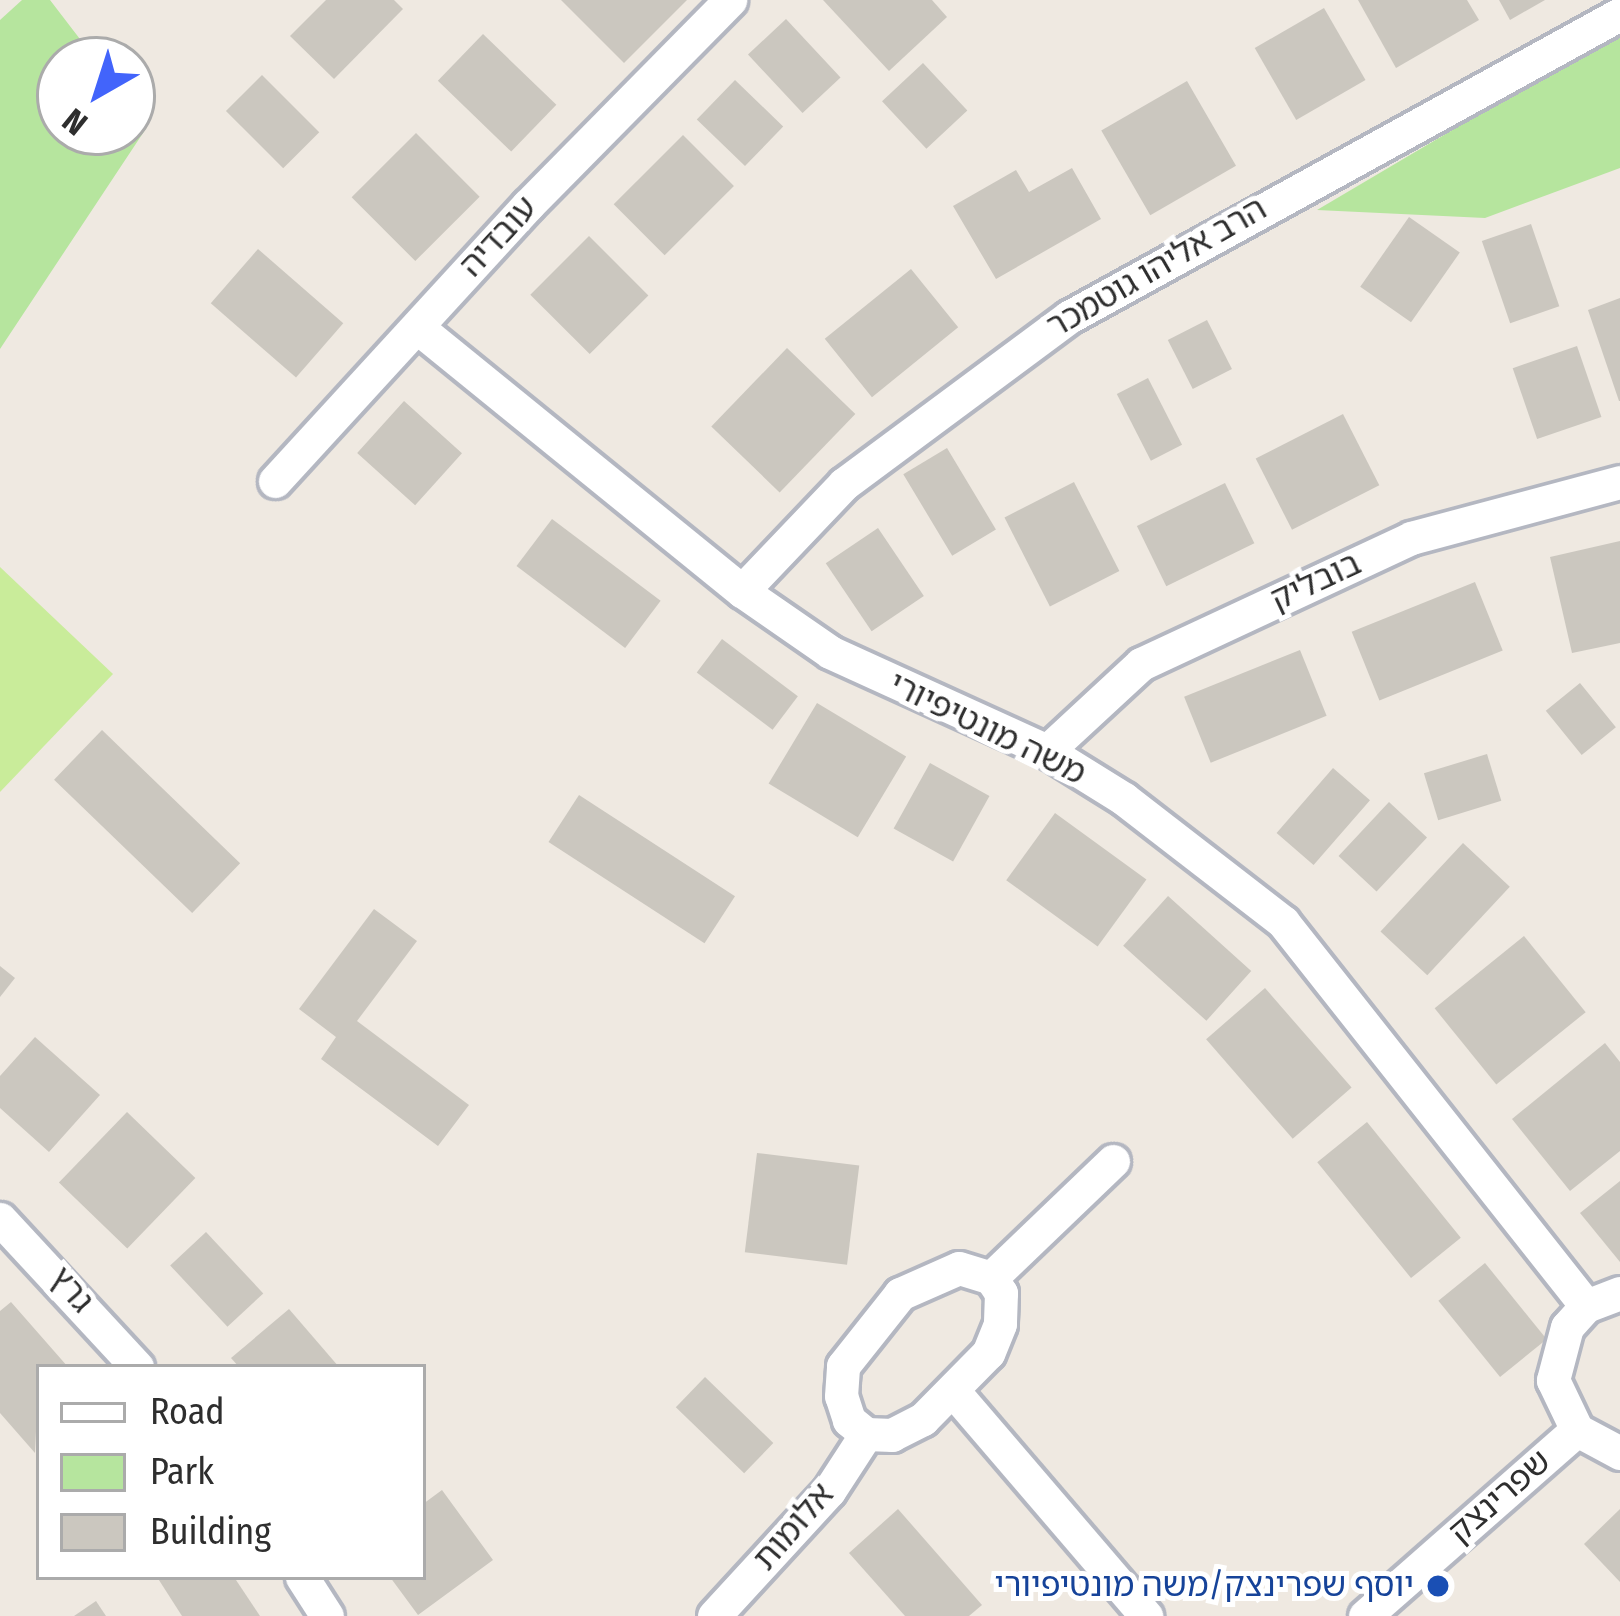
<!DOCTYPE html>
<meta charset="utf-8">
<style>
body{margin:0}
#map{position:relative;width:1620px;height:1616px;overflow:hidden;background:#efe9e1;font-family:"Fira Sans Condensed","Noto Sans Hebrew",sans-serif}
div>[style]{position:absolute}
[style*='--x']{left:calc(var(--x)*1px);top:calc(var(--y)*1px);width:calc(var(--w)*1px);rotate:calc(var(--a)*1deg)}
.green>*{inset:0;background:#b6e59e}
.pitch>*{inset:0;background:#c9ec9a}
.building>*{inset:0;background:#cbc7bf;transform-origin:0 0}
.roads{filter:drop-shadow(3px 0 #b4b7c1) drop-shadow(-3px 0 #b4b7c1) drop-shadow(0 3px #b4b7c1) drop-shadow(0 -3px #b4b7c1)}
.street>*{height:33px;margin:-16.5px;padding:0 16.5px;transform-origin:16.5px;border-radius:16.5px;background:#fff}
.dots>*{width:33px;height:33px;translate:-50% -50%;box-sizing:border-box;border:6px solid #fff;border-radius:50%}
span{translate:-50% -50%;white-space:nowrap;text-align:center;line-height:1.15;-webkit-text-stroke:10px #fff;paint-order:stroke}
.street-label{font-size:33px;color:#2e2e2e}
.transit-label{font-size:33px;color:#164399}
.right{translate:-100% -50%;text-align:right}
.legend{position:absolute;left:36px;top:1364px;width:390px;height:216px;box-sizing:border-box;background:#fff;border:3px solid #ababab;margin:0;padding:15px 21px;list-style:none;font-size:36px;color:#2e2e2e}
.legend li{display:flex;align-items:center;gap:24px;height:60px}
.legend b{width:60px;border:3px solid #ababab}
.north{position:absolute;left:36px;top:36px;width:120px;height:120px;box-sizing:border-box;background:#fff;border:3px solid #ababab;border-radius:50%;rotate:219deg;font-size:33px;font-weight:700;line-height:48px;text-align:center;color:#2e2e2e}
.north::after{content:'';display:block;margin:auto;width:42px;height:54px;background:#4264fb;clip-path:polygon(50% 0,100% 100%,50% 72%,0 100%)}
</style>
<div id="map">
<div class="green">
<i style="clip-path:polygon(22px 0,50px 0,96px 60px,60px 60px,60px 132px,132px 132px,132px 107px,147px 127px,0 349px,0 20px)"></i>
<i style="clip-path:polygon(1620px 31px,1620px 168px,1485px 218px,1317px 210px)"></i>
</div>
<div class="pitch">
<i style="clip-path:polygon(0 567px,113px 674px,0 792px)"></i>
</div>
<div class="building">
<i style="clip-path:polygon(326px 0,394px 0,403px 9px,334px 79px,290px 36px)"></i>
<i style="clip-path:polygon(561px 0,687px 0,624px 63px)"></i>
<i style="clip-path:polygon(823px 0,932px 0,947px 17px,889px 71px)"></i>
<i style="clip-path:polygon(1358px 0,1467px 0,1479px 20px,1396px 68px)"></i>
<i style="clip-path:polygon(1499px 0,1545px 0,1510px 20px)"></i>
<i style="left:1324px;top:8px;width:83px;height:80px;rotate:60deg"></i>
<i style="left:786px;top:19px;width:80px;height:52px;rotate:47deg"></i>
<i style="left:483px;top:34px;width:102px;height:65px;rotate:44deg"></i>
<i style="left:923px;top:63px;width:65px;height:56px;rotate:47deg"></i>
<i style="left:262px;top:75px;width:81px;height:51px;rotate:45deg"></i>
<i style="left:735px;top:80px;width:67px;height:55px;rotate:44deg"></i>
<i style="left:1187px;top:81px;width:98px;height:99px;rotate:60deg"></i>
<i style="left:416px;top:133px;width:90px;height:91px;rotate:45deg"></i>
<i style="left:683px;top:135px;width:72px;height:98px;rotate:45deg"></i>
<i style="clip-path:polygon(1072px 168px,1101px 219px,996px 279px,953px 206px,1016px 170px,1029px 192px)"></i>
<i style="left:1409px;top:217px;width:62px;height:85px;rotate:35deg"></i>
<i style="left:1531px;top:224px;width:87px;height:52px;rotate:71deg"></i>
<i style="left:589px;top:236px;width:84px;height:83px;rotate:45deg"></i>
<i style="left:258px;top:249px;width:113px;height:72px;rotate:41deg"></i>
<i style="left:911px;top:269px;width:75px;height:111px;rotate:51deg"></i>
<i style="clip-path:polygon(1620px 298px,1620px 401px,1619px 401px,1588px 310px)"></i>
<i style="left:1207px;top:320px;width:55px;height:44px;rotate:63deg"></i>
<i style="left:1577px;top:346px;width:75px;height:68px;rotate:71deg"></i>
<i style="left:787px;top:348px;width:95px;height:109px;rotate:44deg"></i>
<i style="left:1148px;top:378px;width:75px;height:35px;rotate:63deg"></i>
<i style="left:404px;top:401px;width:78px;height:70px;rotate:42deg"></i>
<i style="left:1343px;top:414px;width:80px;height:98px;rotate:63deg"></i>
<i style="left:947px;top:448px;width:95px;height:51px;rotate:59deg"></i>
<i style="left:1074px;top:482px;width:100px;height:78px;rotate:63deg"></i>
<i style="left:1225px;top:483px;width:67px;height:98px;rotate:64deg"></i>
<i style="left:552px;top:519px;width:136px;height:59px;rotate:37deg"></i>
<i style="left:878px;top:528px;width:82px;height:63px;rotate:56deg"></i>
<i style="clip-path:polygon(1620px 541px,1620px 643px,1572px 653px,1550px 557px)"></i>
<i style="left:1475px;top:582px;width:74px;height:133px;rotate:68deg"></i>
<i style="left:722px;top:639px;width:95px;height:42px;rotate:37deg"></i>
<i style="left:1300px;top:650px;width:71px;height:125px;rotate:68deg"></i>
<i style="left:1580px;top:683px;width:57px;height:44px;rotate:51deg"></i>
<i style="left:817px;top:703px;width:104px;height:94px;rotate:31deg"></i>
<i style="left:102px;top:730px;width:192px;height:69px;rotate:44deg"></i>
<i style="left:1487px;top:754px;width:49px;height:66px;rotate:73deg"></i>
<i style="left:930px;top:763px;width:68px;height:75px;rotate:29deg"></i>
<i style="left:1333px;top:768px;width:49px;height:86px;rotate:41deg"></i>
<i style="left:579px;top:795px;width:186px;height:56px;rotate:33deg"></i>
<i style="left:1389px;top:802px;width:52px;height:74px;rotate:43deg"></i>
<i style="left:1055px;top:813px;width:113px;height:83px;rotate:36deg"></i>
<i style="left:1463px;top:843px;width:64px;height:121px;rotate:43deg"></i>
<i style="left:1168px;top:896px;width:112px;height:67px;rotate:42deg"></i>
<i style="clip-path:polygon(374px 909px,417px 941px,357px 1021px,469px 1105px,438px 1146px,321px 1059px,336px 1037px,299px 1009px)"></i>
<i style="left:1524px;top:936px;width:98px;height:115px;rotate:51deg"></i>
<i style="clip-path:polygon(0 966px,15px 978px,0 997px)"></i>
<i style="left:1265px;top:988px;width:132px;height:78px;rotate:49deg"></i>
<i style="clip-path:polygon(35px 1037px,100px 1095px,49px 1152px,0 1108px,0 1076px)"></i>
<i style="clip-path:polygon(1605px 1043px,1620px 1062px,1620px 1151px,1570px 1191px,1512px 1119px)"></i>
<i style="left:127px;top:1112px;width:95px;height:98px;rotate:44deg"></i>
<i style="left:1367px;top:1122px;width:149px;height:64px;rotate:51deg"></i>
<i style="left:757px;top:1153px;width:103px;height:100px;rotate:7deg"></i>
<i style="clip-path:polygon(1620px 1181px,1620px 1262px,1580px 1213px)"></i>
<i style="left:206px;top:1232px;width:84px;height:49px;rotate:47deg"></i>
<i style="left:1485px;top:1263px;width:98px;height:60px;rotate:51deg"></i>
<i style="clip-path:polygon(11px 1302px,68px 1367px,39px 1367px,35px 1453px,0 1413px,0 1311px)"></i>
<i style="clip-path:polygon(289px 1309px,339px 1367px,239px 1367px,231px 1358px)"></i>
<i style="left:705px;top:1377px;width:95px;height:42px;rotate:44deg"></i>
<i style="clip-path:polygon(442px 1490px,493px 1560px,418px 1615px,390px 1577px,423px 1577px,423px 1504px)"></i>
<i style="clip-path:polygon(898px 1509px,982px 1605px,969px 1616px,905px 1616px,849px 1553px)"></i>
<i style="clip-path:polygon(1620px 1509px,1620px 1582px,1584px 1544px)"></i>
<i style="clip-path:polygon(157px 1577px,234px 1577px,260px 1616px,182px 1616px)"></i>
<i style="clip-path:polygon(96px 1601px,106px 1616px,74px 1616px)"></i>
</div>
<div class="roads">
<div class="street">
<i style="--x:417;--y:327;--w:419;--a:39.1"></i>
<i style="--x:742;--y:591;--w:107;--a:34.7"></i>
<i style="--x:830;--y:652;--w:239;--a:24.5"></i>
<i style="--x:1047;--y:751;--w:91;--a:31.9"></i>
<i style="--x:1124;--y:799;--w:201;--a:37.7"></i>
<i style="--x:1283;--y:922;--w:489;--a:51.7"></i>
<i style="--x:275;--y:481;--w:374;--a:-47.5"></i>
<i style="--x:528;--y:205;--w:288;--a:-45.4"></i>
<i style="--x:742;--y:591;--w:148;--a:-46.4"></i>
<i style="--x:844;--y:484;--w:280;--a:-36.6"></i>
<i style="--x:1069;--y:317;--w:629;--a:-28.81"></i>
<i style="--x:1047;--y:751;--w:128;--a:-42.8"></i>
<i style="--x:1141;--y:664;--w:298;--a:-25"></i>
<i style="--x:1411;--y:538;--w:216;--a:-15"></i>
<i style="--x:0;--y:1219;--w:202;--a:47.2"></i>
<i style="--x:959;--y:1268;--w:34;--a:17"></i>
<i style="--x:991;--y:1278;--w:18;--a:56"></i>
<i style="--x:1001;--y:1293;--w:31;--a:92"></i>
<i style="--x:1000;--y:1324;--w:31;--a:112"></i>
<i style="--x:988;--y:1353;--w:93;--a:134.6"></i>
<i style="--x:923;--y:1419;--w:35;--a:153"></i>
<i style="--x:892;--y:1435;--w:26;--a:-178"></i>
<i style="--x:866;--y:1434;--w:22;--a:-141"></i>
<i style="--x:849;--y:1420;--w:25;--a:-108"></i>
<i style="--x:841;--y:1396;--w:30;--a:-86"></i>
<i style="--x:843;--y:1366;--w:92;--a:-51.6"></i>
<i style="--x:900;--y:1294;--w:64;--a:-23.8"></i>
<i style="--x:991;--y:1278;--w:169;--a:-43.8"></i>
<i style="--x:1620;--y:1293;--w:36;--a:159"></i>
<i style="--x:1586;--y:1306;--w:28;--a:132"></i>
<i style="--x:1567;--y:1327;--w:55;--a:104.8"></i>
<i style="--x:1553;--y:1380;--w:55;--a:64.4"></i>
<i style="--x:1577;--y:1430;--w:49;--a:28.1"></i>
<i style="--x:955;--y:1393;--w:294;--a:49.4"></i>
<i style="--x:302;--y:1577;--w:46;--a:57.3"></i>
<i style="--x:714;--y:1616;--w:170;--a:-47.4"></i>
<i style="--x:829;--y:1491;--w:68;--a:-57"></i>
<i style="--x:1365;--y:1616;--w:282;--a:-41.3"></i>
</div>
</div>
<div class="dots">
<i style="left:1438px;top:1586px;background:#1a4fb4"></i>
</div>
<div class="street-label">
<span style="left:499px;top:237px;rotate:-47deg">עובדיה</span>
<span style="left:1157px;top:268px;rotate:-30deg">הרב אליהו גוטמכר</span>
<span style="left:1316px;top:582px;rotate:-25deg">בובליק</span>
<span style="left:987px;top:729px;rotate:26deg">משה מונטיפיורי</span>
<span style="left:71px;top:1290px;rotate:49deg">גרץ</span>
<span style="left:1500px;top:1497px;rotate:-41deg">שפרינצק</span>
<span style="left:794px;top:1527px;rotate:-49deg">אלומות</span>
</div>
<div class="transit-label">
<span class="right" style="left:1414px;top:1586px">יוסף שפרינצק/משה מונטיפיורי</span>
</div>
<ul class="legend">
<li><b style="height:15px;background:#fff"></b>Road</li>
<li><b style="height:33px;background:#b6e59e"></b>Park</li>
<li><b style="height:33px;background:#cbc7bf"></b>Building</li>
</ul>
<div class="north">N</div>
</div>
